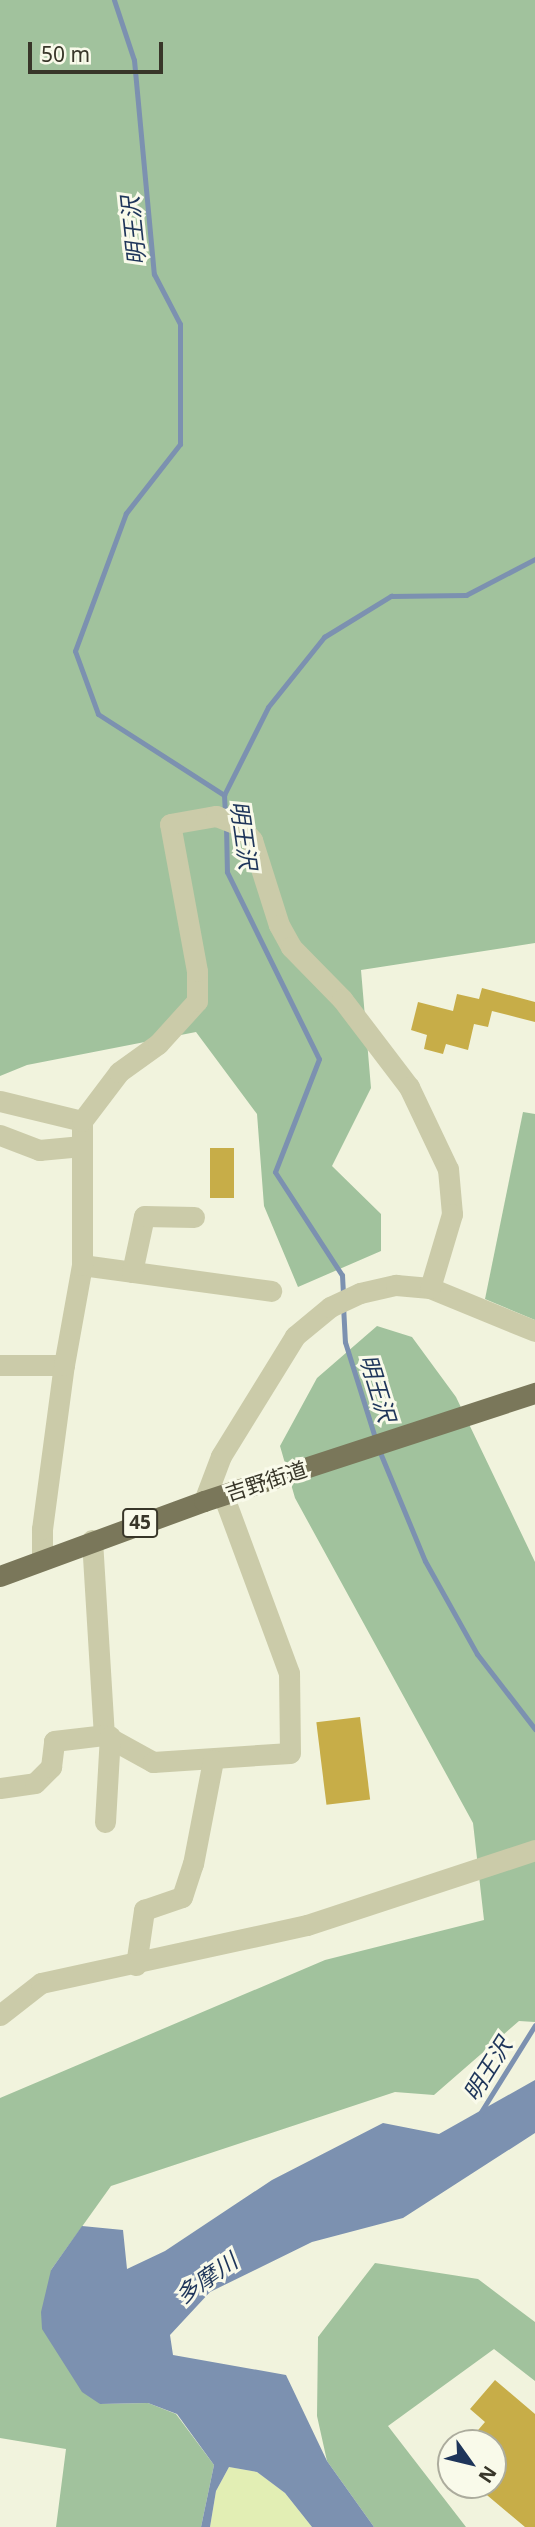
<!DOCTYPE html>
<meta charset="utf-8">
<style>
body{margin:0}
#map{position:relative;width:535px;height:2527px;overflow:hidden;background:#f1f3dd;font-family:"Noto Sans","Noto Sans JP",sans-serif}
div>[style]{position:absolute}
[style*='--x']{left:calc(var(--x)*1px);top:calc(var(--y)*1px);width:calc(var(--w)*1px);rotate:calc(var(--a)*1deg)}
.green>*{inset:0;background:#a1c29d}
.sand>*{inset:0;background:#e2eeb4}
.water>*{inset:0;background:#7c91b0}
.stream>*{height:5px;margin:-2.5px;padding:0 2.5px;transform-origin:2.5px;border-radius:2.5px;background:#7c91b0}
.building>*{inset:0;background:#c7ad48;transform-origin:0 0}
.minor>*{height:21px;margin:-10.5px;padding:0 10.5px;transform-origin:10.5px;border-radius:10.5px;background:#cbcba9}
.major>*{height:21px;margin:-10.5px;padding:0 10.5px;transform-origin:10.5px;border-radius:10.5px;background:#7a775a}
span{translate:-50% -50%;white-space:nowrap;text-align:center;line-height:1.15;-webkit-text-stroke:6px #f9faea;paint-order:stroke}
.shield-label span{padding:2px 5px;background:#f9faea;border:2px solid;border-radius:5px;-webkit-text-stroke-width:0}
.shield-label{font-size:19px;color:#383629;font-weight:700}
.street-label{font-size:21px;color:#383629}
.water-label{font-size:23px;color:#1e355a;font-style:italic}
.north{position:absolute;left:437px;top:2429px;width:70px;height:70px;box-sizing:border-box;background:#f9faea;border:2px solid #acac9d;border-radius:50%;rotate:124deg;font-size:19px;font-weight:700;line-height:28px;text-align:center;color:#383629}
.north::after{content:'';display:block;margin:auto;width:24px;height:32px;background:#1e355a;clip-path:polygon(50% 0,100% 100%,50% 72%,0 100%)}
.scale{position:absolute;left:28px;top:42px;width:135px;height:32px;box-sizing:border-box;border:4px solid #383629;border-top:0;padding-left:9px;font-size:21px;line-height:24px;white-space:nowrap;color:#383629;-webkit-text-stroke:5px #f9faea;paint-order:stroke}
</style>
<div id="map">
<div class="green">
<i style="clip-path:polygon(0 0,535px 0,535px 943px,361px 970px,371px 1088px,332px 1166px,381px 1214px,381px 1251px,298px 1287px,264px 1206px,257px 1114px,196px 1032px,27px 1065px,0 1076px)"></i>
<i style="clip-path:polygon(523px 1112px,535px 1114px,535px 1320px,485px 1299px)"></i>
<i style="clip-path:polygon(377px 1326px,412px 1337px,456px 1397px,535px 1562px,535px 2022px,519px 2021px,434px 2095px,395px 2092px,111px 2186px,51px 2270px,100px 2404px,148px 2403px,176px 2414px,214px 2465px,201px 2527px,56px 2527px,66px 2449px,0 2438px,0 2098px,325px 1960px,484px 1920px,473px 1823px,295px 1498px,280px 1446px,317px 1378px)"></i>
<i style="clip-path:polygon(375px 2263px,478px 2279px,535px 2322px,535px 2381px,494px 2349px,388px 2426px,466px 2527px,374px 2527px,327px 2461px,317px 2416px,318px 2337px)"></i>
</div>
<div class="sand">
<i style="clip-path:polygon(229px 2467px,257px 2472px,285px 2493px,312px 2527px,210px 2527px,216px 2491px)"></i>
</div>
<div class="water">
<i style="clip-path:polygon(535px 2080px,535px 2133px,403px 2218px,312px 2242px,210px 2292px,170px 2335px,173px 2355px,286px 2375px,327px 2461px,374px 2527px,312px 2527px,285px 2493px,257px 2472px,229px 2467px,216px 2491px,210px 2527px,201px 2527px,214px 2465px,177px 2414px,148px 2403px,100px 2404px,82px 2392px,42px 2329px,41px 2312px,51px 2270px,82px 2226px,123px 2230px,127px 2269px,165px 2251px,272px 2180px,383px 2123px,439px 2134px)"></i>
</div>
<div class="stream">
<i style="--x:114;--y:0;--w:63;--a:71.6"></i>
<i style="--x:134;--y:60;--w:215;--a:84.7"></i>
<i style="--x:154;--y:274;--w:56;--a:62.5"></i>
<i style="--x:180;--y:324;--w:120;--a:90"></i>
<i style="--x:180;--y:444;--w:88;--a:128"></i>
<i style="--x:126;--y:513;--w:147;--a:110.3"></i>
<i style="--x:75;--y:651;--w:67;--a:69.9"></i>
<i style="--x:98;--y:714;--w:150;--a:32.7"></i>
<i style="--x:224;--y:795;--w:18;--a:87"></i>
<i style="--x:224;--y:795;--w:98;--a:-63.4"></i>
<i style="--x:268;--y:707;--w:90;--a:-51.3"></i>
<i style="--x:324;--y:637;--w:79;--a:-31.5"></i>
<i style="--x:391;--y:596;--w:75;--a:-0.8"></i>
<i style="--x:466;--y:595;--w:78;--a:-27.6"></i>
<i style="--x:226;--y:826;--w:46;--a:88.8"></i>
<i style="--x:227;--y:872;--w:208;--a:63.8"></i>
<i style="--x:319;--y:1059;--w:121;--a:111.3"></i>
<i style="--x:275;--y:1172;--w:123;--a:57"></i>
<i style="--x:342;--y:1275;--w:20;--a:87"></i>
<i style="--x:343;--y:1305;--w:37;--a:87"></i>
<i style="--x:345;--y:1342;--w:104;--a:72.6"></i>
<i style="--x:379;--y:1450;--w:120;--a:67.5"></i>
<i style="--x:425;--y:1561;--w:107;--a:60.8"></i>
<i style="--x:477;--y:1654;--w:95;--a:52.3"></i>
<i style="--x:479;--y:2115;--w:106;--a:-58.1"></i>
</div>
<div class="building">
<i style="clip-path:polygon(482px 988px,535px 1002px,535px 1022px,492px 1011px,488px 1027px,474px 1024px,468px 1050px,446px 1044px,443px 1054px,424px 1049px,427px 1035px,411px 1030px,418px 1002px,453px 1011px,457px 994px,479px 999px)"></i>
<i style="left:210px;top:1148px;width:24px;height:50px"></i>
<i style="left:360px;top:1717px;width:83px;height:44px;rotate:83deg"></i>
<i style="clip-path:polygon(495px 2380px,535px 2414px,535px 2527px,525px 2527px,475px 2485px,493px 2485px,493px 2443px,467px 2443px,485px 2422px,470px 2409px)"></i>
</div>
<div class="minor">
<i style="--x:0;--y:1101;--w:84;--a:13.7"></i>
<i style="--x:0;--y:1135;--w:42;--a:21"></i>
<i style="--x:39;--y:1150;--w:43;--a:-5.3"></i>
<i style="--x:82;--y:1265;--w:191;--a:7.8"></i>
<i style="--x:132;--y:1272;--w:57;--a:-77.9"></i>
<i style="--x:144;--y:1216;--w:50;--a:1.1"></i>
<i style="--x:0;--y:1365;--w:64;--a:0"></i>
<i style="--x:204;--y:1501;--w:48;--a:-69.3"></i>
<i style="--x:221;--y:1456;--w:141;--a:-58.3"></i>
<i style="--x:295;--y:1336;--w:45;--a:-39.6"></i>
<i style="--x:330;--y:1307;--w:33;--a:-25"></i>
<i style="--x:360;--y:1293;--w:37;--a:-13"></i>
<i style="--x:396;--y:1285;--w:34;--a:5"></i>
<i style="--x:430;--y:1288;--w:113;--a:22.3"></i>
<i style="--x:92;--y:1540;--w:195;--a:86.5"></i>
<i style="--x:42;--y:1560;--w:31;--a:-90"></i>
<i style="--x:42;--y:1529;--w:165;--a:-82.4"></i>
<i style="--x:64;--y:1365;--w:102;--a:-79.8"></i>
<i style="--x:82;--y:1265;--w:144;--a:-90"></i>
<i style="--x:82;--y:1121;--w:61;--a:-52.9"></i>
<i style="--x:119;--y:1072;--w:48;--a:-35.7"></i>
<i style="--x:158;--y:1044;--w:58;--a:-47.8"></i>
<i style="--x:197;--y:1001;--w:30;--a:-90"></i>
<i style="--x:197;--y:971;--w:149;--a:-100.4"></i>
<i style="--x:170;--y:824;--w:47;--a:-9.9"></i>
<i style="--x:216;--y:816;--w:25;--a:21"></i>
<i style="--x:239;--y:825;--w:20;--a:49"></i>
<i style="--x:252;--y:840;--w:89;--a:72.4"></i>
<i style="--x:279;--y:925;--w:25;--a:61"></i>
<i style="--x:291;--y:947;--w:73;--a:45.6"></i>
<i style="--x:342;--y:999;--w:111;--a:52.7"></i>
<i style="--x:409;--y:1087;--w:91;--a:64.6"></i>
<i style="--x:448;--y:1169;--w:45;--a:84.9"></i>
<i style="--x:452;--y:1214;--w:77;--a:106.6"></i>
<i style="--x:0;--y:1788;--w:35;--a:-8"></i>
<i style="--x:35;--y:1783;--w:23;--a:-45"></i>
<i style="--x:51;--y:1767;--w:26;--a:-83"></i>
<i style="--x:54;--y:1741;--w:50;--a:-6.8"></i>
<i style="--x:104;--y:1735;--w:56;--a:28.9"></i>
<i style="--x:153;--y:1762;--w:137;--a:-3.8"></i>
<i style="--x:290;--y:1753;--w:80;--a:-90.7"></i>
<i style="--x:289;--y:1673;--w:190;--a:-110.3"></i>
<i style="--x:105;--y:1822;--w:86;--a:-86.7"></i>
<i style="--x:136;--y:1965;--w:56;--a:-81.7"></i>
<i style="--x:144;--y:1910;--w:40;--a:-18.9"></i>
<i style="--x:182;--y:1897;--w:35;--a:-72"></i>
<i style="--x:193;--y:1864;--w:106;--a:-79.1"></i>
<i style="--x:0;--y:2015;--w:52;--a:-38"></i>
<i style="--x:41;--y:1983;--w:272;--a:-12.3"></i>
<i style="--x:307;--y:1925;--w:240;--a:-18.2"></i>
</div>
<div class="major">
<i style="--x:0;--y:1576;--w:217;--a:-20.2"></i>
<i style="--x:204;--y:1501;--w:348;--a:-18.1"></i>
</div>
<div class="shield-label">
<span style="left:140px;top:1523px">45</span>
</div>
<div class="street-label">
<span style="left:266px;top:1481px;rotate:-18deg">吉野街道</span>
</div>
<div class="water-label">
<span style="left:133px;top:231px;rotate:-96deg">明王沢</span>
<span style="left:244px;top:835px;rotate:82deg">明王沢</span>
<span style="left:378px;top:1388px;rotate:73deg">明王沢</span>
<span style="left:487px;top:2069px;rotate:-58deg">明王沢</span>
<span style="left:206px;top:2278px;rotate:-35deg">多摩川</span>
</div>
<div class="north">N</div>
<div class="scale">50 m</div>
</div>
